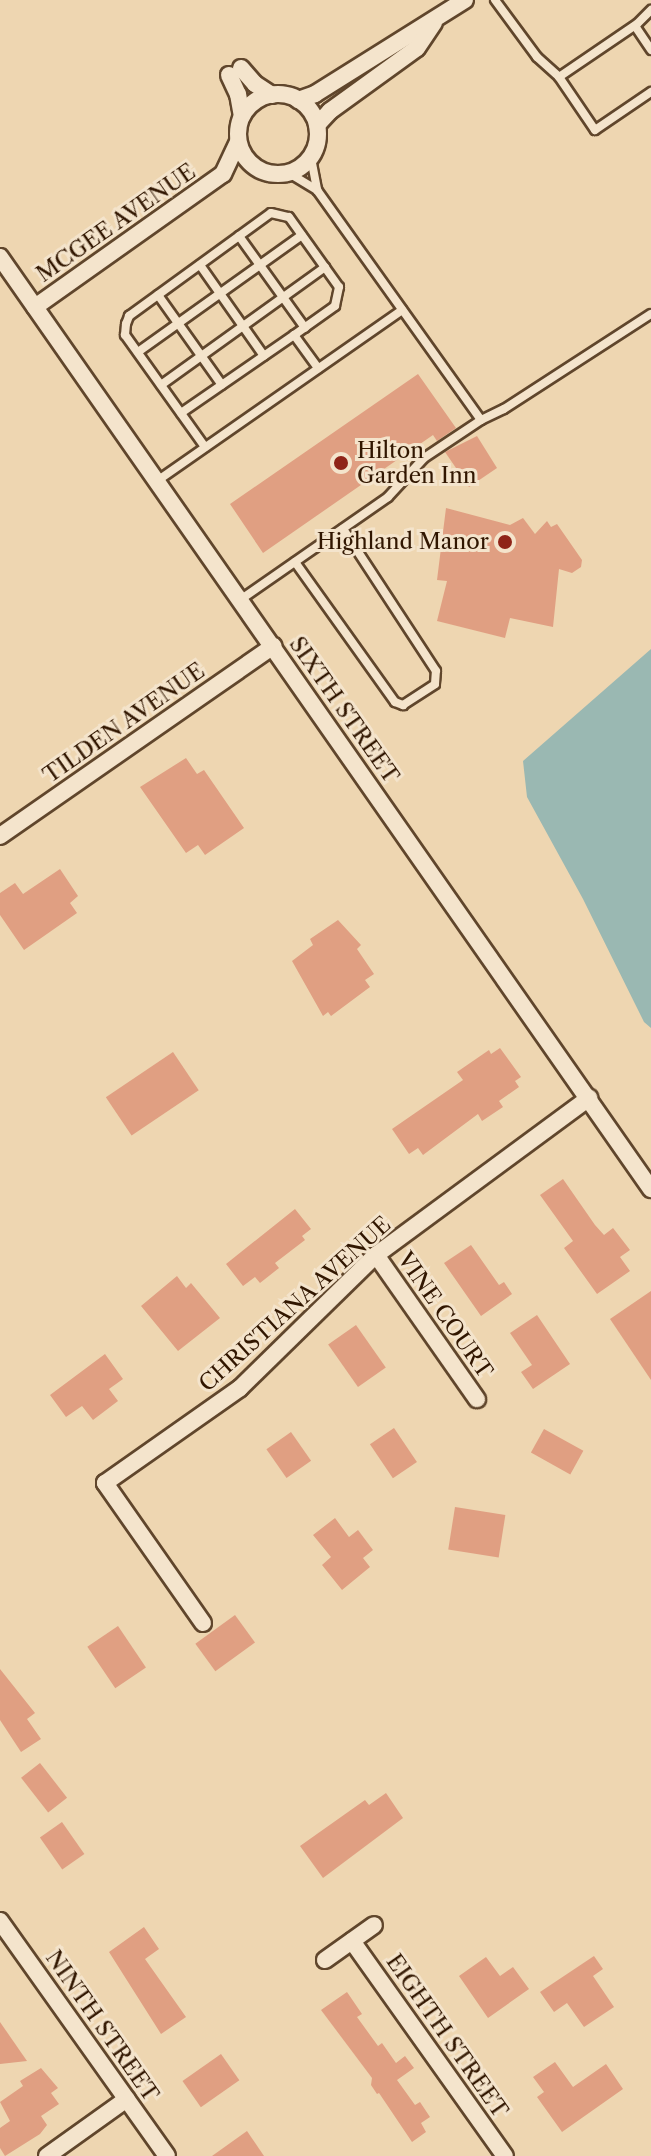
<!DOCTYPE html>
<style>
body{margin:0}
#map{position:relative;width:651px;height:2156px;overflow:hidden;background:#eed6b1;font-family:"Libre Caslon Text",serif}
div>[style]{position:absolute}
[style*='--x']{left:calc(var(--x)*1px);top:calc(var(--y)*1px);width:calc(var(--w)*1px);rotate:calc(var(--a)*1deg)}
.water>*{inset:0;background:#9ab8b2}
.building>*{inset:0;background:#e09f82;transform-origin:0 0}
.roads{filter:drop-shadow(2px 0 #60462c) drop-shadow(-2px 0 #60462c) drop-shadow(0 2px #60462c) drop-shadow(0 -2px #60462c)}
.service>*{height:8px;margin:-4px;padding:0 4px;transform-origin:4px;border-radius:4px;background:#f4e4cc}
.minor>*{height:16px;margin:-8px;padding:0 8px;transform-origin:8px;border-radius:8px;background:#f4e4cc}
.minor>.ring{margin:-8px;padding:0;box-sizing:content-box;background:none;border:16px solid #f4e4cc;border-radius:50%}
.dots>*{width:22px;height:22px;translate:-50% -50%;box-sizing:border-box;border:4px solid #f4e4cc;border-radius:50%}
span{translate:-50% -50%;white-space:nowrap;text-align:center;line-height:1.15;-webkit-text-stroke:6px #f4e4cc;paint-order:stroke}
.street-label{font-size:22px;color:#311600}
.poi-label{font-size:22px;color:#311600}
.left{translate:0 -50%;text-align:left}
.right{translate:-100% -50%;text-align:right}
</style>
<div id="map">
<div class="water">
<i style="clip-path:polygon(651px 649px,651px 1028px,644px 1022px,583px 899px,527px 797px,523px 761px)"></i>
</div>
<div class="building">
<i style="clip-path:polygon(418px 374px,456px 428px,437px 441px,433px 435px,263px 553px,230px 504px)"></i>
<i style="clip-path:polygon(477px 436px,497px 468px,469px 487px,445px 452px)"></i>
<i style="clip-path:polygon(446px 508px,510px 525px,523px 518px,535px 534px,547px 521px,551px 527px,557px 524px,582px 560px,581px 567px,572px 573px,559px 569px,553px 627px,510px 618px,505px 638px,437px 621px,447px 581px,437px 580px)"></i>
<i style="clip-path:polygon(186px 758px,197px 774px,204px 770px,244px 828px,205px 855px,198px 845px,186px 853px,140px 787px)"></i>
<i style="clip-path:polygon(60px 869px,78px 896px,70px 903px,77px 913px,24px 950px,0 915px,0 893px,15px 883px,23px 894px)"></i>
<i style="clip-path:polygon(338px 920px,361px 945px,357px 949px,374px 974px,365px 980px,370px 987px,331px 1016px,328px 1012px,323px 1016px,292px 961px,313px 945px,310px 939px)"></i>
<i style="clip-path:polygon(500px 1048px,521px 1077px,515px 1081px,519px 1087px,499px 1101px,503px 1107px,482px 1121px,478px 1114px,423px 1155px,418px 1148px,409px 1154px,392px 1129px,463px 1080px,457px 1072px,489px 1050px,491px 1054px)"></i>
<i style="left:173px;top:1052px;width:46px;height:81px;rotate:56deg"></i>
<i style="clip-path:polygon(563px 1179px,595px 1225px,604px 1235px,613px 1228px,630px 1250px,620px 1257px,630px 1271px,597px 1294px,564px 1248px,573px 1241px,540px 1195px)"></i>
<i style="clip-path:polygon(295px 1209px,311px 1229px,302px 1236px,305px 1240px,275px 1263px,279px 1268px,260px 1283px,255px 1277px,243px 1286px,226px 1264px)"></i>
<i style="clip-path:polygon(471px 1245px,499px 1285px,504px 1282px,512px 1294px,481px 1316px,444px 1263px)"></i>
<i style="clip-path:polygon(177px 1276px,186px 1288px,191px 1283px,220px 1318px,178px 1351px,141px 1306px)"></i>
<i style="clip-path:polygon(651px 1291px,651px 1380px,610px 1319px)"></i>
<i style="clip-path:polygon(537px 1315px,570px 1364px,533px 1389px,521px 1372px,532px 1365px,510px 1333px)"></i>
<i style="left:356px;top:1325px;width:52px;height:34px;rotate:55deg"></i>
<i style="clip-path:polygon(105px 1354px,123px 1379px,109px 1389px,118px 1401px,93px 1420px,82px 1406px,66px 1417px,50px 1395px)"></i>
<i style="left:394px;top:1428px;width:41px;height:29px;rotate:56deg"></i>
<i style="left:544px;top:1429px;width:45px;height:27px;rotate:29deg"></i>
<i style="left:291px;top:1432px;width:35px;height:30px;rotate:55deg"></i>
<i style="left:455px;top:1507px;width:51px;height:43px;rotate:9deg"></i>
<i style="clip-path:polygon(335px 1518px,349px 1537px,358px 1530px,373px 1550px,363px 1558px,370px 1567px,342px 1590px,322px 1565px,331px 1557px,313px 1535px)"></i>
<i style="left:235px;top:1615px;width:34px;height:49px;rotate:54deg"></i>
<i style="left:118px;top:1626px;width:50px;height:37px;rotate:56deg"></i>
<i style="clip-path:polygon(0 1669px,35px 1713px,27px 1719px,41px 1739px,21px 1752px,0 1720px)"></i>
<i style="left:40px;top:1763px;width:44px;height:24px;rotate:52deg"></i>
<i style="clip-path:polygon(386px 1793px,403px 1818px,323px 1878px,300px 1846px,365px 1800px,369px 1805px)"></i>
<i style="left:62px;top:1822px;width:39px;height:27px;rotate:55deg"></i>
<i style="clip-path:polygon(144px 1927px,159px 1949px,145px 1959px,186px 2017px,161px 2034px,109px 1952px)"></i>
<i style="clip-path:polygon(594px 1956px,603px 1969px,593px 1976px,614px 2007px,584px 2027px,567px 2003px,554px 2012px,540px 1992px)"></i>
<i style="clip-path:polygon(486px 1957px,500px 1976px,513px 1967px,529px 1989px,488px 2018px,459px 1976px)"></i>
<i style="clip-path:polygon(347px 1992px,362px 2014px,357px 2017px,378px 2046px,382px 2043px,396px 2063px,405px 2056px,414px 2068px,397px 2080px,415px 2105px,420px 2102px,430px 2117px,421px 2123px,426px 2132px,412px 2142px,379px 2093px,377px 2094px,371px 2085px,372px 2078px,321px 2010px)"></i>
<i style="clip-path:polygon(0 2022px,27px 2061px,0 2064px)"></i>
<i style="left:221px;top:2054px;width:32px;height:47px;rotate:55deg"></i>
<i style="clip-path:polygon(555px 2062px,573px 2087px,606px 2064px,623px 2089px,562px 2132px,537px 2097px,544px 2092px,533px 2077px)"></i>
<i style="clip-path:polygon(41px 2068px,58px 2088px,51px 2093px,59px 2104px,41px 2116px,47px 2125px,40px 2134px,5px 2156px,0 2148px,0 2128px,10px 2121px,0 2102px,23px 2086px,20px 2081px)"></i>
<i style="clip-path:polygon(247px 2131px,264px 2156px,212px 2156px)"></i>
</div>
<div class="roads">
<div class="service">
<i style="--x:495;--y:0;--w:71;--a:53.6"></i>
<i style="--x:537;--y:57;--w:30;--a:42"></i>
<i style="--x:559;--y:77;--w:94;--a:-34.2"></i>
<i style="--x:637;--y:24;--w:20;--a:-45"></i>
<i style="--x:635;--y:26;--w:29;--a:56"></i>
<i style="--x:559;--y:77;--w:64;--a:55.8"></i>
<i style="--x:595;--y:130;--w:68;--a:-34.2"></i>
<i style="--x:311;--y:158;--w:33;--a:79"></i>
<i style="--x:239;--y:236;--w:113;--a:54.3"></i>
<i style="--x:200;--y:265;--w:111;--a:54.9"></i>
<i style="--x:158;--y:295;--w:110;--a:54.6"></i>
<i style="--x:138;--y:352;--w:201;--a:-35.5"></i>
<i style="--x:161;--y:385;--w:202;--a:-35.7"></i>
<i style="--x:181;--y:413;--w:137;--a:-34.6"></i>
<i style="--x:481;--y:420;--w:25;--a:-26"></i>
<i style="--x:504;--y:409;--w:175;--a:-32.9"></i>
<i style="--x:205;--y:447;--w:138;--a:-125.5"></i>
<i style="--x:125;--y:335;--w:11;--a:-85"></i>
<i style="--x:126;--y:324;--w:9;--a:-69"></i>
<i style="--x:129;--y:316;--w:175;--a:-36"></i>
<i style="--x:271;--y:213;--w:18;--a:13"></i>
<i style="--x:289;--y:217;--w:86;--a:54.5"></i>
<i style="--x:339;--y:287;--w:19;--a:102"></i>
<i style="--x:335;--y:306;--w:50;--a:144.7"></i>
<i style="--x:294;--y:335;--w:41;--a:54"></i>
<i style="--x:157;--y:481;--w:299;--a:-34.9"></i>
<i style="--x:295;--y:562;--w:172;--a:54.5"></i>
<i style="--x:395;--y:702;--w:9;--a:21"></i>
<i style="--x:403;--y:705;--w:38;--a:-33"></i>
<i style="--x:435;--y:684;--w:13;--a:-86"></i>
<i style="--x:436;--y:671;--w:170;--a:-123.2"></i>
<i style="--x:240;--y:600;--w:180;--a:-34.8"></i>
<i style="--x:388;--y:497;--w:53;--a:-47.3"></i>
<i style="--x:424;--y:458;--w:69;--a:-33.7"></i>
<i style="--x:481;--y:420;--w:282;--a:-125.5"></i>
<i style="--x:317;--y:190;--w:33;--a:-149"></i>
</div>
<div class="minor">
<i style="--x:241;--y:68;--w:21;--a:49"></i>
<i style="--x:255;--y:84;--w:20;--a:33"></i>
<i style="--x:229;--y:75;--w:21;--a:65"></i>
<i style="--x:238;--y:94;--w:22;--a:80"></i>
<i class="ring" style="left:238px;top:94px;width:64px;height:64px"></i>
<i style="--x:298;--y:100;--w:18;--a:-19"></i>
<i style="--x:315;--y:94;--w:177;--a:-32.1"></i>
<i style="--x:317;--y:125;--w:19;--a:-47"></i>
<i style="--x:330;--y:111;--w:107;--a:-35.9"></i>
<i style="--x:417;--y:48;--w:30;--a:-56"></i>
<i style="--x:0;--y:257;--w:1137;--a:55.07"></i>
<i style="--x:35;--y:307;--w:230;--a:-35.3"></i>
<i style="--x:223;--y:174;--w:35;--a:-65"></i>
<i style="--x:0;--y:836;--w:333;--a:-34.8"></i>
<i style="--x:376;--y:1255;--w:176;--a:55"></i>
<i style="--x:203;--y:1623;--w:171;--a:-125"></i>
<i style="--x:105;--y:1483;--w:165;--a:-35.1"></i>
<i style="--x:240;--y:1388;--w:190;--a:-44.4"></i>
<i style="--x:376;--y:1255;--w:265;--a:-36.4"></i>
<i style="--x:0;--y:1921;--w:288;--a:54.6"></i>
<i style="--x:352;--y:1941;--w:264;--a:54.6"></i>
<i style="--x:325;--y:1960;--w:60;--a:-35.5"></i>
<i style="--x:47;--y:2156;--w:98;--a:-35.5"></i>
</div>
</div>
<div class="dots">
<i style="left:341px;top:463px;background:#8f2418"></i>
<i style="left:505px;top:542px;background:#8f2418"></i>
</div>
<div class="street-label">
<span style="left:116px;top:223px;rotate:-35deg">MCGEE AVENUE</span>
<span style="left:344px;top:710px;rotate:55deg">SIXTH STREET</span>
<span style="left:124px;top:723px;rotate:-35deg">TILDEN AVENUE</span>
<span style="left:295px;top:1304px;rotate:-42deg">CHRISTIANA AVENUE</span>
<span style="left:445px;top:1315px;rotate:55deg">VINE COURT</span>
<span style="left:102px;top:2026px;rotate:55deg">NINTH STREET</span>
<span style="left:447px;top:2036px;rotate:55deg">EIGHTH STREET</span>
</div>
<div class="poi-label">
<span class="left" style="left:357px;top:463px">Hilton<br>Garden Inn</span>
<span class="right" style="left:489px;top:542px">Highland Manor</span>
</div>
</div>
